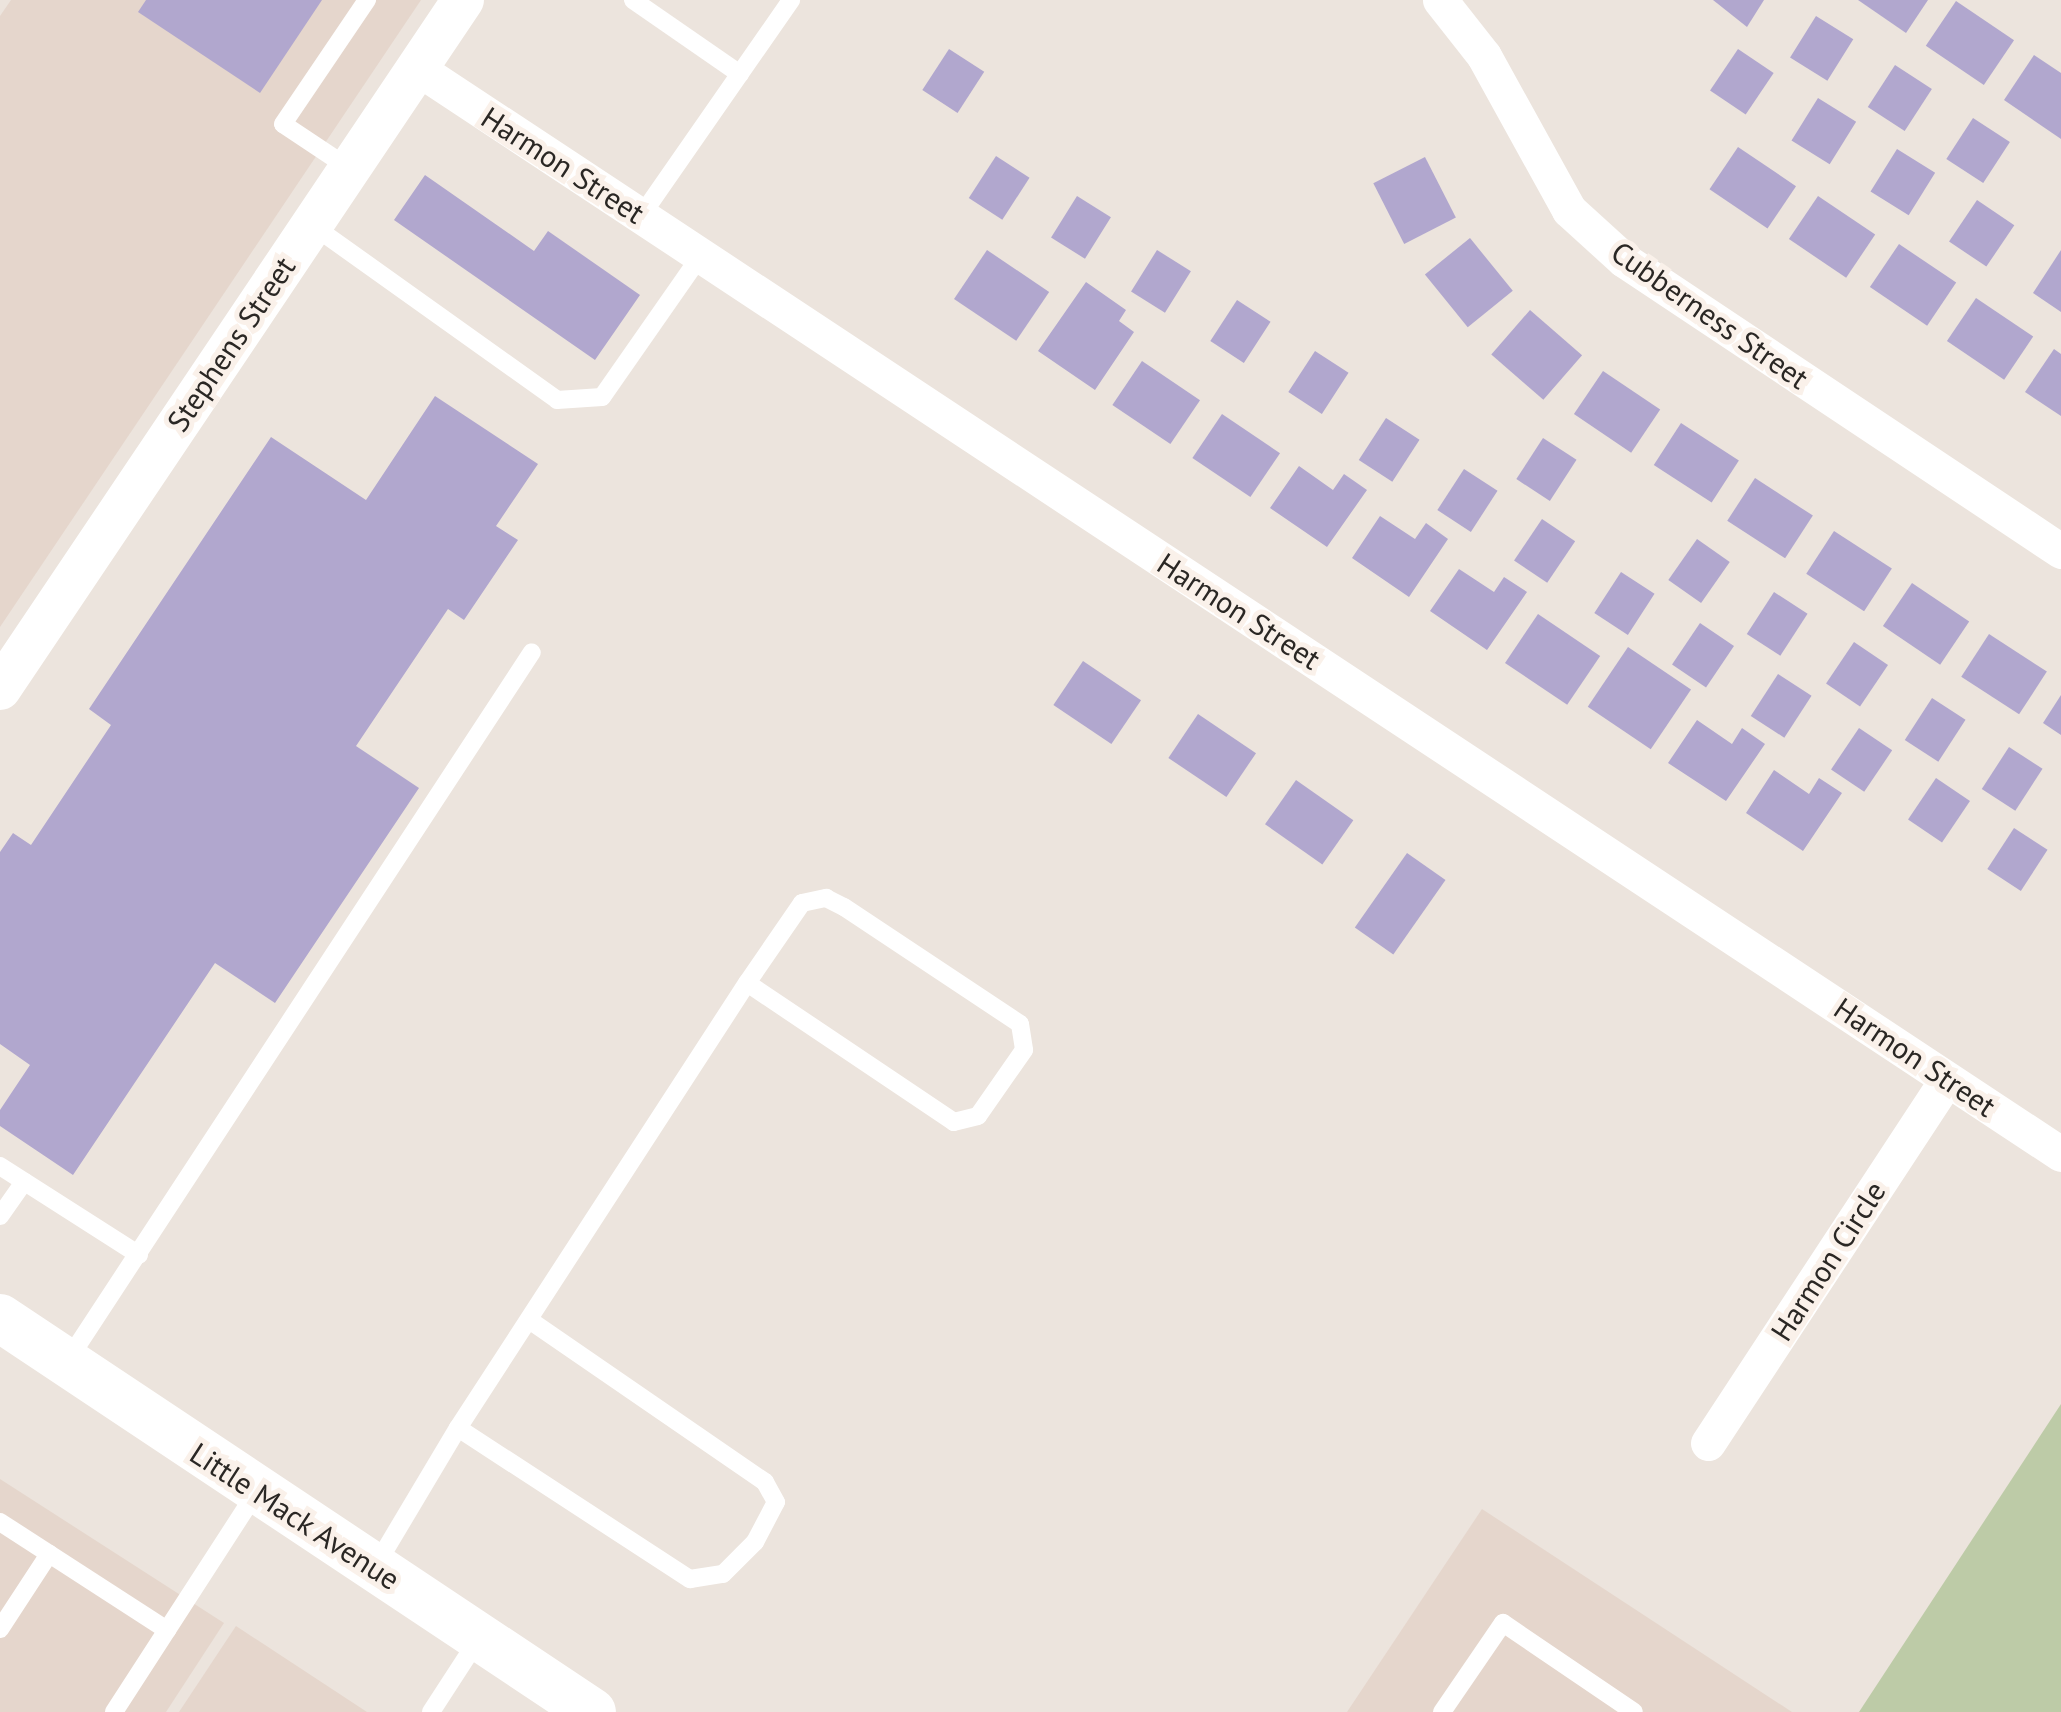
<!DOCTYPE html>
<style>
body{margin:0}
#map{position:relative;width:2061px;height:1712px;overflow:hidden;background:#ece4dd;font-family:"PT Sans",sans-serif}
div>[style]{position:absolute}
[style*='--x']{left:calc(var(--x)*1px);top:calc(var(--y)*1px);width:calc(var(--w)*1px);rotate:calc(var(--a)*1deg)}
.built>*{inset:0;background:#e5d6cc}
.green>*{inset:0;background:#bdcba7}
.building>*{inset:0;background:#b1a7ce;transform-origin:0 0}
.service>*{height:18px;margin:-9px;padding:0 9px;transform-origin:9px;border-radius:9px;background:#fff}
.minor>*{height:35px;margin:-17.5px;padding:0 17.5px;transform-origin:17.5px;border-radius:17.5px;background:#fff}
.tertiary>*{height:42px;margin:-21px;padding:0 21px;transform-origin:21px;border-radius:21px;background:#fff}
.secondary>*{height:48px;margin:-24px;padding:0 24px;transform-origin:24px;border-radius:24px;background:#fff}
span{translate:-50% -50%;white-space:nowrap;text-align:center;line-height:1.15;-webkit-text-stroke:10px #faf1ea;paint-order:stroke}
.street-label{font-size:30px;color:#2a2724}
</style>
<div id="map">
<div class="built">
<i style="clip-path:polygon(11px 0,421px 0,0 627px,0 16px)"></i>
<i style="clip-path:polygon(0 1479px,224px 1623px,166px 1712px,0 1712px)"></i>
<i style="clip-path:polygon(1482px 1509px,1792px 1712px,1347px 1712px)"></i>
<i style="clip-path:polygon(236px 1626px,367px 1712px,179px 1712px)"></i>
</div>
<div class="green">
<i style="clip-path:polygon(2061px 1404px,2061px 1712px,1859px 1712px)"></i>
</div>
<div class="building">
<i style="clip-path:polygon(146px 0,322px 0,260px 93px,138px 12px)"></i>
<i style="clip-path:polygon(1713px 0,1764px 0,1747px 27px)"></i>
<i style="clip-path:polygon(1858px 0,1928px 0,1906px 33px)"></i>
<i style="left:1956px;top:1px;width:70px;height:54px;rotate:34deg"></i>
<i style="left:1816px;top:16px;width:44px;height:49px;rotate:32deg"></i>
<i style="left:949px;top:49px;width:42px;height:49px;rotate:33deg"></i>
<i style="left:1738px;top:49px;width:43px;height:50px;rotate:34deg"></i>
<i style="clip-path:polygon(2034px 55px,2061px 73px,2061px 139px,2004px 100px)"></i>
<i style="left:1895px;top:65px;width:44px;height:50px;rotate:33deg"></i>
<i style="left:1818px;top:98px;width:45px;height:50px;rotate:32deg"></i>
<i style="left:1973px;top:118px;width:44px;height:49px;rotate:33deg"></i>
<i style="left:1738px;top:147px;width:70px;height:51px;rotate:34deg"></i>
<i style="left:1897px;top:149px;width:45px;height:50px;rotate:32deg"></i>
<i style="left:996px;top:156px;width:40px;height:50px;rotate:33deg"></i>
<i style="left:1425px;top:157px;width:68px;height:58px;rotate:63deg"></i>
<i style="clip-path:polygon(425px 175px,534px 251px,548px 231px,640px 295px,595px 360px,394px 220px)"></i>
<i style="left:1077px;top:196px;width:40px;height:49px;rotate:32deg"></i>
<i style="left:1818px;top:196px;width:69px;height:52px;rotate:34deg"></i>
<i style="left:1977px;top:200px;width:45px;height:50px;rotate:34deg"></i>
<i style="left:1470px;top:238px;width:68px;height:58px;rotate:51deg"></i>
<i style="left:1899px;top:244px;width:69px;height:52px;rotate:34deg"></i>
<i style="left:987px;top:250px;width:75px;height:59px;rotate:34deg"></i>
<i style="left:1157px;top:250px;width:40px;height:49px;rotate:32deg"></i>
<i style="clip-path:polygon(2061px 250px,2061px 312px,2033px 293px)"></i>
<i style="clip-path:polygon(1086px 282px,1126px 310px,1119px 321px,1134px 332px,1095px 390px,1038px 351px)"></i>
<i style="left:1976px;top:298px;width:69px;height:52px;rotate:34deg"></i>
<i style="left:1237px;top:300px;width:40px;height:49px;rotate:33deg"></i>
<i style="left:1530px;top:310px;width:69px;height:59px;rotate:41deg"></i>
<i style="clip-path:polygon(2054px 349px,2061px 354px,2061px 416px,2025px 392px)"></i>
<i style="left:1315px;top:351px;width:40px;height:49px;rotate:33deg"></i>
<i style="left:1142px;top:361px;width:70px;height:53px;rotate:34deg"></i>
<i style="left:1603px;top:371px;width:69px;height:52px;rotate:34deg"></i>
<i style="clip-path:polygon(435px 396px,538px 464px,496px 526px,518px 540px,464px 620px,448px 609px,356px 746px,419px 788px,275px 1003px,215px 963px,73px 1175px,0 1126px,0 1110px,30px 1065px,0 1044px,0 852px,13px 833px,31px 845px,111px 725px,89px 709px,271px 437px,366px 500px)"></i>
<i style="left:1222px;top:414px;width:70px;height:53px;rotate:34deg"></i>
<i style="left:1386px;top:418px;width:40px;height:50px;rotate:33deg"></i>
<i style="left:1681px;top:423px;width:69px;height:50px;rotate:33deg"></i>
<i style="left:1543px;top:438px;width:40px;height:49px;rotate:33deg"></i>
<i style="clip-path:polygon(1299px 466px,1333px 490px,1344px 474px,1367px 490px,1327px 547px,1270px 508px)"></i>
<i style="left:1464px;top:469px;width:40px;height:49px;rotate:33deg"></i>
<i style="left:1755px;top:478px;width:69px;height:51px;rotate:33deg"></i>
<i style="clip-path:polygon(1380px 516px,1415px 539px,1426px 523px,1448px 539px,1409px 597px,1352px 558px)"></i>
<i style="left:1542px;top:519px;width:40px;height:50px;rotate:34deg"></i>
<i style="left:1834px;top:531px;width:69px;height:51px;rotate:33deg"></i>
<i style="left:1697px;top:539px;width:40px;height:50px;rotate:35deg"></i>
<i style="clip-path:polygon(1459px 569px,1494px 592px,1504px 577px,1527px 592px,1487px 650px,1430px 611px)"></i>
<i style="left:1621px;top:572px;width:40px;height:49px;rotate:33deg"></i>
<i style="left:1912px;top:583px;width:69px;height:52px;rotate:34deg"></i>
<i style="left:1774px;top:592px;width:40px;height:50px;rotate:33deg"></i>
<i style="left:1538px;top:614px;width:75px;height:59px;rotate:34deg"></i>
<i style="left:1700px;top:623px;width:41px;height:50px;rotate:34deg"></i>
<i style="left:1989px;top:634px;width:69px;height:51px;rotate:33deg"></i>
<i style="left:1854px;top:642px;width:41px;height:50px;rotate:34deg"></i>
<i style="left:1628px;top:647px;width:76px;height:72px;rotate:34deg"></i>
<i style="left:1083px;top:661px;width:70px;height:53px;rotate:34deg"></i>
<i style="left:1778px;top:674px;width:40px;height:50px;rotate:33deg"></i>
<i style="clip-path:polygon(2061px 695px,2061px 735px,2043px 723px)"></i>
<i style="left:1932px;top:698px;width:40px;height:50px;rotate:33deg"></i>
<i style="left:1198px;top:714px;width:70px;height:53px;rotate:34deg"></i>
<i style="clip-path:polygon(1697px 720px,1732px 744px,1742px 728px,1765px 744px,1726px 801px,1668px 763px)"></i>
<i style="left:1859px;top:728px;width:40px;height:50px;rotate:34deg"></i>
<i style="left:2009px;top:747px;width:40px;height:50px;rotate:33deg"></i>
<i style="clip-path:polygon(1774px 770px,1809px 794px,1819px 778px,1842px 793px,1803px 851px,1746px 813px)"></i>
<i style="left:1936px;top:778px;width:41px;height:50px;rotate:34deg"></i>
<i style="left:1296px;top:780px;width:70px;height:54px;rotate:35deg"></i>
<i style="left:2014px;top:828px;width:40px;height:49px;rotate:33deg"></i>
<i style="left:1407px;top:853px;width:47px;height:91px;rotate:35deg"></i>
</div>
<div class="service">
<i style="--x:633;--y:0;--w:130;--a:34.7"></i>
<i style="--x:349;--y:168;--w:79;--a:-146.3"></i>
<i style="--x:283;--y:124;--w:150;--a:-55.9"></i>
<i style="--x:641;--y:216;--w:263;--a:-55.2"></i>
<i style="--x:312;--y:225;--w:301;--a:35.5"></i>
<i style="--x:557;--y:400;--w:45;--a:-3.8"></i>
<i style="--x:602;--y:397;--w:173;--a:-55.1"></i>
<i style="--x:0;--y:1166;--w:165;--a:32.6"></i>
<i style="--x:0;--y:1216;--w:42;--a:-54.8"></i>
<i style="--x:68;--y:1360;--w:846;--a:-56.76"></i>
<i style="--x:458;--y:1428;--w:277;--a:33.1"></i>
<i style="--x:690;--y:1579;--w:33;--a:-9"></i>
<i style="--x:723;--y:1574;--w:45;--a:-45"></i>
<i style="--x:755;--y:1542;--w:45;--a:-62.3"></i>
<i style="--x:776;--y:1502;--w:23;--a:-119"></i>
<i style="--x:765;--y:1482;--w:286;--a:-145.5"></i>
<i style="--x:0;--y:1522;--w:199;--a:32.9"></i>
<i style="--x:375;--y:1567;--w:162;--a:-59.2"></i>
<i style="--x:458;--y:1428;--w:531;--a:-57"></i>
<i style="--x:747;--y:983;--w:97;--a:-55.5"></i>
<i style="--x:802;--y:903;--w:25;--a:-12"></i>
<i style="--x:826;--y:898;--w:20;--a:27"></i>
<i style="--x:844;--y:907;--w:211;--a:33.6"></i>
<i style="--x:1020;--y:1024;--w:26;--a:81"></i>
<i style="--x:1024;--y:1050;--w:80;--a:124.9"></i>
<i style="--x:978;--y:1116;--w:25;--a:166"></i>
<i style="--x:954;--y:1122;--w:249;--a:-146.1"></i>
<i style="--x:0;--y:1629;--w:90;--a:-56.8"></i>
<i style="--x:114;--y:1712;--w:263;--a:-57.1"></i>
<i style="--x:431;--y:1712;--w:88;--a:-57"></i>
<i style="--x:1442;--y:1712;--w:108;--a:-55.6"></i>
<i style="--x:1503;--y:1623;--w:158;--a:34.2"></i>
</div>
<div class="minor">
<i style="--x:1440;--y:0;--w:71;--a:51.8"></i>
<i style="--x:1484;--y:56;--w:176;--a:61.1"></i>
<i style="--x:1569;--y:210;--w:74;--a:42.3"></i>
<i style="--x:1624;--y:260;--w:525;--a:33.66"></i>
<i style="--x:417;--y:68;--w:1970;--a:33.45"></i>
<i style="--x:1708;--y:1443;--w:435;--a:-56.7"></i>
</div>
<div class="tertiary">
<i style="--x:0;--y:689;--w:830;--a:-56.1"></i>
</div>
<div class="secondary">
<i style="--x:0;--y:1318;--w:711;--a:33.65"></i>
</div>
<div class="street-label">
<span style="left:563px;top:165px;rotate:33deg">Harmon Street</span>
<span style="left:1710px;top:315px;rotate:35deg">Cubberness Street</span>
<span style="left:231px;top:344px;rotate:-56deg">Stephens Street</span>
<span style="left:1239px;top:611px;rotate:33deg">Harmon Street</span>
<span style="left:1915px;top:1057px;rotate:34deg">Harmon Street</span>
<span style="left:1828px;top:1261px;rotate:-57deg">Harmon Circle</span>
<span style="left:295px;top:1516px;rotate:33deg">Little Mack Avenue</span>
</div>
</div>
